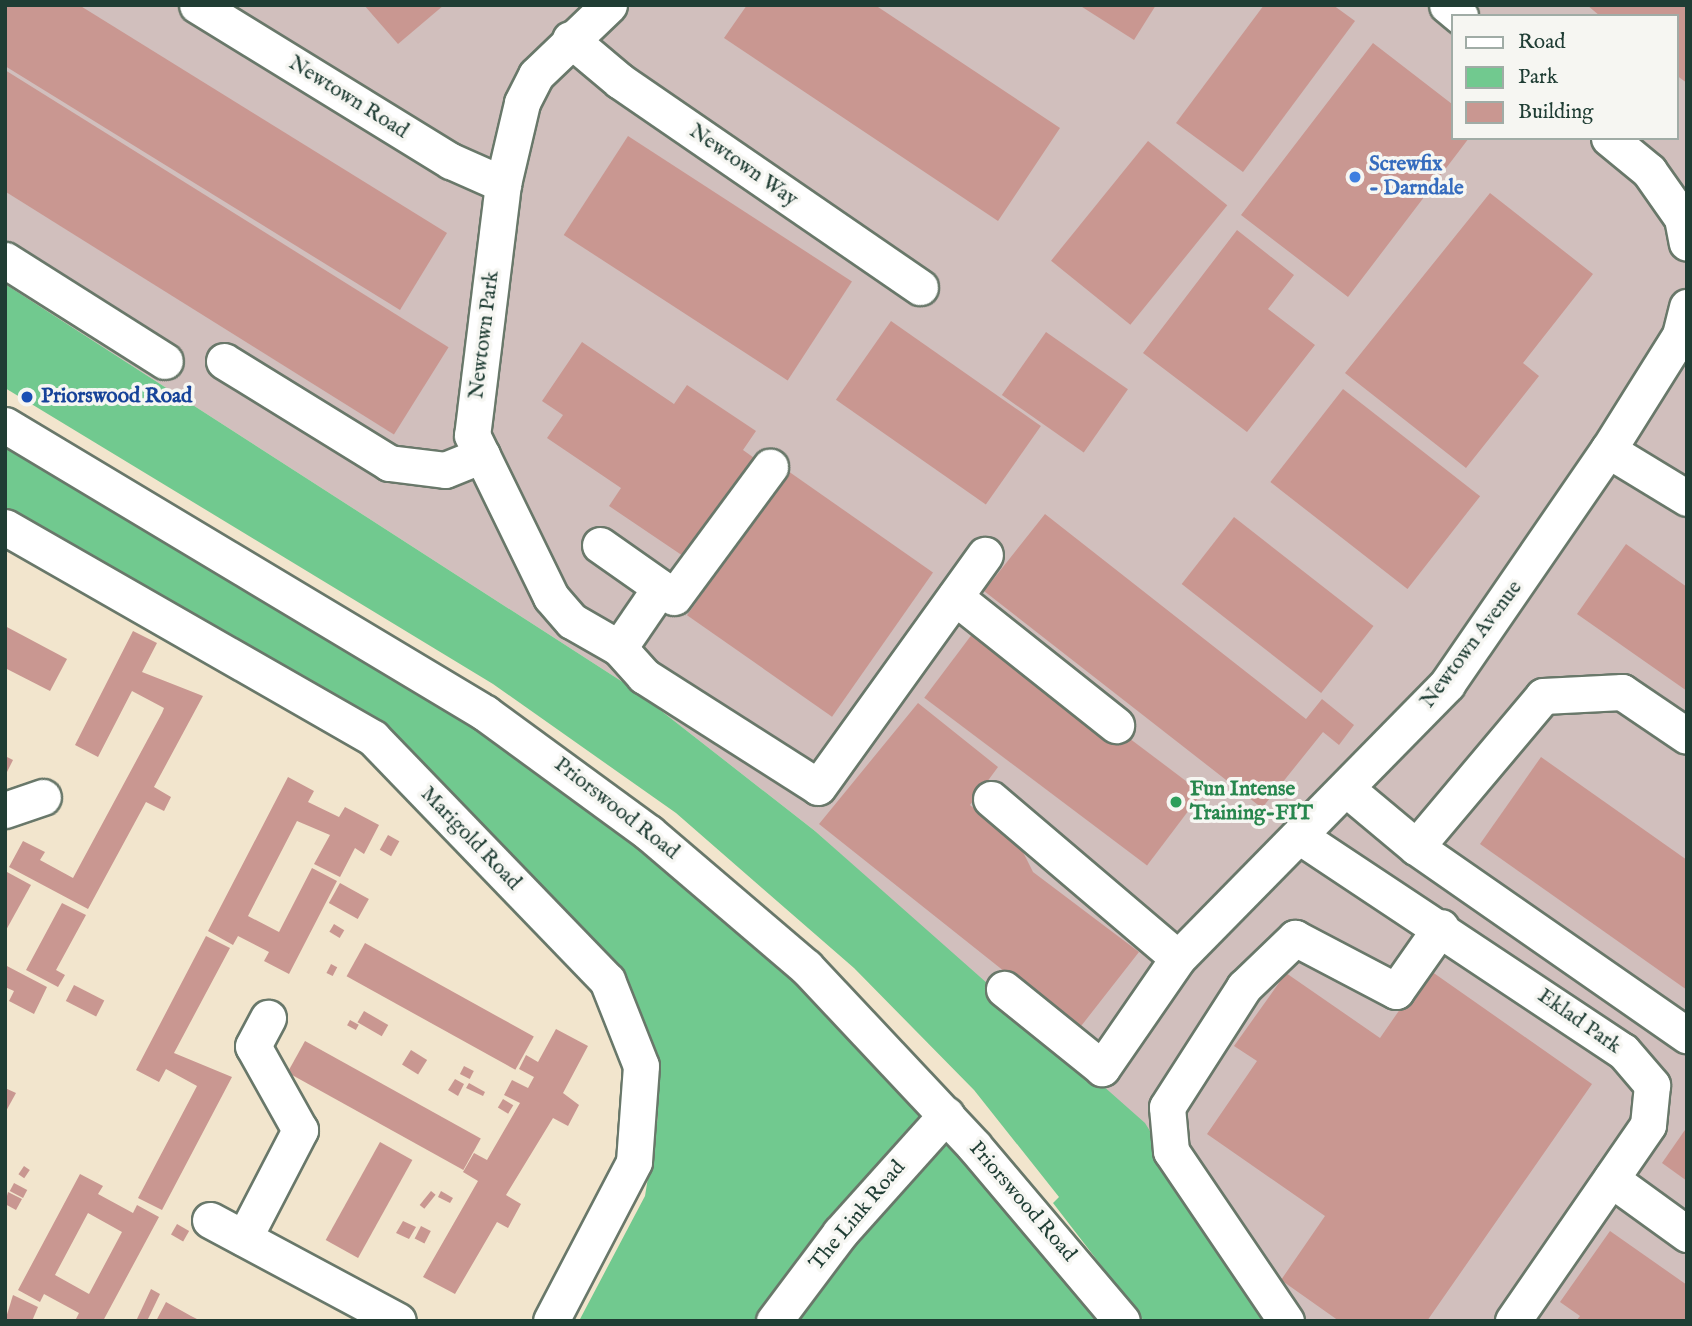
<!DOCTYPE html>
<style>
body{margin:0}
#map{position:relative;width:1692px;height:1326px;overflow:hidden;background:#f2e5cd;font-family:"IM FELL English",serif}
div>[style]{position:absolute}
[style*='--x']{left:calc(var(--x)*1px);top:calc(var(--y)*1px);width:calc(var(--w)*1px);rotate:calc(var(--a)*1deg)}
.industrial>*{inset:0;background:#d1bfbd}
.green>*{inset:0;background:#71c98f}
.building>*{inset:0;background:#c99791;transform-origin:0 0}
.roads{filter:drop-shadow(2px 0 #69786a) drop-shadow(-2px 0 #69786a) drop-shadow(0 2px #69786a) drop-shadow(0 -2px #69786a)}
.minor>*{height:35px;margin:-17.5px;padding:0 17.5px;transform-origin:17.5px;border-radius:17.5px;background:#fff}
.dots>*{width:19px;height:19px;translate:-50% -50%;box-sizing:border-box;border:4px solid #f6f6f2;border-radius:50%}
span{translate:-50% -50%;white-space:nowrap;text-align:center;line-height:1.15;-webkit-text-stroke:7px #f6f6f2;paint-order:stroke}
.street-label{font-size:21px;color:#1f3d34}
.shop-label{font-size:21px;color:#366cbe;font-weight:700}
.left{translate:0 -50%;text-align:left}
.transit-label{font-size:21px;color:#164399;font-weight:700}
.leisure-label{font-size:21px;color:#27864d;font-weight:700}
.frame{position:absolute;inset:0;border:7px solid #1f3d34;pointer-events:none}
.legend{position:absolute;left:1451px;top:14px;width:228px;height:126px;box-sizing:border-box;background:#f6f6f2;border:2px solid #a0aca6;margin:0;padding:9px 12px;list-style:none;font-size:21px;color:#1f3d34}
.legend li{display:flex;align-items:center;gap:14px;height:35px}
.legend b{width:35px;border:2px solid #a0aca6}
</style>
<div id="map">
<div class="industrial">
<i style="clip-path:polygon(evenodd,5px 5px,1687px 5px,1687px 1321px,1268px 1321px,1078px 1068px,815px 831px,632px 688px,5px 284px,5px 5px,1452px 16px,1676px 16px,1676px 138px,1452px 138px,1452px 16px)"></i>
</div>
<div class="green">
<i style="clip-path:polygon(5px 284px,632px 688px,815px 831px,1145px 1123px,1268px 1321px,1144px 1321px,1053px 1203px,1059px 1197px,974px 1090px,854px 968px,676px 813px,493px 684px,5px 388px)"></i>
<i style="clip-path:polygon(5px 426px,525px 736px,806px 967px,1118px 1321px,579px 1321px,645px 1196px,658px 1116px,607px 980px,374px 738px,5px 526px)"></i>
</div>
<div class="building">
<i style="clip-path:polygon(5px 5px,79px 5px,447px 233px,400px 310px,5px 66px)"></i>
<i style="clip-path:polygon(364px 5px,444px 5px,398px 44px)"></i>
<i style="clip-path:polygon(747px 5px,875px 5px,1060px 128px,998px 221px,724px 38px)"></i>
<i style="clip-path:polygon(1079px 5px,1156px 5px,1134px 40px)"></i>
<i style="clip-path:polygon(1264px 5px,1333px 5px,1355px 21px,1243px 172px,1176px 123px)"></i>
<i style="clip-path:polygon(1587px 5px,1687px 5px,1687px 83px,1676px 75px,1676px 16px,1600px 16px)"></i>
<i style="clip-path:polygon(1373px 43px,1452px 104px,1452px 138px,1469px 138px,1348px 297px,1241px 215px)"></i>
<i style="left:5px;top:70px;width:523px;height:103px;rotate:32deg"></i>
<i style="left:628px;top:136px;width:267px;height:118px;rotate:33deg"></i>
<i style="left:1148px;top:141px;width:102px;height:154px;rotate:39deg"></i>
<i style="clip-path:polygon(1490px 193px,1593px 274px,1523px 363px,1539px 376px,1466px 468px,1345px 373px)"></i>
<i style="clip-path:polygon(1237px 230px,1294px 275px,1268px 309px,1315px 345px,1247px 432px,1143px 353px)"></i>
<i style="left:891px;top:321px;width:183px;height:96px;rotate:35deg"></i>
<i style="left:1046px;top:332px;width:100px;height:77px;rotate:35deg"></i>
<i style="clip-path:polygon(582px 342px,674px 404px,687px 385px,756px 431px,743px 450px,757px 460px,689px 560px,609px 506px,621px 488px,547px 438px,563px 415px,542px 401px)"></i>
<i style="left:1343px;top:389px;width:174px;height:118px;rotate:38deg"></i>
<i style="left:788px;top:471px;width:177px;height:176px;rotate:35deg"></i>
<i style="clip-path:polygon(1045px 514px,1306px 719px,1322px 699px,1354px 725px,1339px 745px,1323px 732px,1262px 808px,984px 591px)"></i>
<i style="left:1234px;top:517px;width:177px;height:85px;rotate:38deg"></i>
<i style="clip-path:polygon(1626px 544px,1687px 587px,1687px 691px,1577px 614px)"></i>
<i style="left:979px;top:625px;width:279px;height:91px;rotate:37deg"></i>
<i style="clip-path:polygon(5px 626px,67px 659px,50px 691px,5px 668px)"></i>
<i style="clip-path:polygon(133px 631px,157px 643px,142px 672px,203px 696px,154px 787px,171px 797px,164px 811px,146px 802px,88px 909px,9px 867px,23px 841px,45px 852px,40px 860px,73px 878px,162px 713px,164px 708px,132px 691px,98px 757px,75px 745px)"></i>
<i style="clip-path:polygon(918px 703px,998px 767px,970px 805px,1020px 846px,1033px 872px,1139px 952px,1078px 1030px,819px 824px)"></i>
<i style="clip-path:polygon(5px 756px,13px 760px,5px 776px)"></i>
<i style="clip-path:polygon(1541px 757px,1687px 860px,1687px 990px,1480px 844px)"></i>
<i style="clip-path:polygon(288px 777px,314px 791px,308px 802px,339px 817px,345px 807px,379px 825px,364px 854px,355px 848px,340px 877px,314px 864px,330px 835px,297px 821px,248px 916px,279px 932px,312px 868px,337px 881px,289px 974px,264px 961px,269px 952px,238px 936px,233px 945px,208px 931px)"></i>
<i style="left:388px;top:835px;width:13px;height:17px;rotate:29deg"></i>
<i style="clip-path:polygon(7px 872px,31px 885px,5px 932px,5px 876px)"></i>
<i style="left:340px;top:883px;width:33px;height:23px;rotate:29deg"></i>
<i style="clip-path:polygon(62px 903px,86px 915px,56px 970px,65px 975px,58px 987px,26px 970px)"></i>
<i style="left:334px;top:924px;width:12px;height:9px;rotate:31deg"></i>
<i style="clip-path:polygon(206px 936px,230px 948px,174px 1053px,232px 1077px,162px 1210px,138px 1198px,197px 1086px,166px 1069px,159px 1082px,136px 1070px)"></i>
<i style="left:365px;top:943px;width:193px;height:38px;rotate:29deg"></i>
<i style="left:331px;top:964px;width:7px;height:10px;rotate:27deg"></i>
<i style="clip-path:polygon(5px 965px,47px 987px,34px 1014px,9px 1001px,14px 991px,5px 987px)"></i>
<i style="clip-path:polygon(1428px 969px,1592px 1084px,1427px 1321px,1339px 1321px,1281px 1280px,1325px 1216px,1207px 1134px,1257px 1061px,1234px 1046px,1286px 973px,1380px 1038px)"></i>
<i style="left:74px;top:985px;width:34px;height:18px;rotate:27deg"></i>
<i style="left:364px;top:1011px;width:28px;height:13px;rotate:30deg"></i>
<i style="left:350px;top:1020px;width:10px;height:6px;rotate:29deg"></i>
<i style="clip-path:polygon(556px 1029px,588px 1046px,563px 1093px,579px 1105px,568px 1126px,553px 1118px,506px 1195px,521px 1204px,508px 1228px,497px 1222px,455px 1294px,423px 1277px,478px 1181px,463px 1172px,474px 1153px,487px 1160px,520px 1103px,504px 1095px,512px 1080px,528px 1088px,534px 1077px,519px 1069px,526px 1055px,538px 1062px)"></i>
<i style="left:305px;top:1041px;width:201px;height:36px;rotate:29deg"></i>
<i style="left:411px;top:1050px;width:19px;height:17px;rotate:32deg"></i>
<i style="left:464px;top:1066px;width:11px;height:9px;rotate:27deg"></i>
<i style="clip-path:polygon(455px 1079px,464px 1084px,458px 1096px,448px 1090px)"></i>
<i style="clip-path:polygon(469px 1083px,485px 1092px,483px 1096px,466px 1088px)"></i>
<i style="clip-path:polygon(5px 1088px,16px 1093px,5px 1113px)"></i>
<i style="left:503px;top:1099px;width:12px;height:10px;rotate:31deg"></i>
<i style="clip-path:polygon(1687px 1127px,1687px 1181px,1662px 1163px)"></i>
<i style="left:380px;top:1142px;width:37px;height:112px;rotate:29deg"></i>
<i style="left:24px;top:1166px;width:7px;height:10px;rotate:34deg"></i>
<i style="clip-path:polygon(evenodd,80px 1174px,103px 1186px,98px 1194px,133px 1213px,137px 1205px,159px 1217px,103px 1321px,75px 1321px,79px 1313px,44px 1294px,40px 1302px,18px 1290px,80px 1174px,88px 1213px,122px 1232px,89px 1294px,55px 1275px,88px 1213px)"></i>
<i style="left:14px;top:1183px;width:15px;height:9px;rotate:28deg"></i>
<i style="left:431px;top:1191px;width:6px;height:18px;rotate:39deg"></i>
<i style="clip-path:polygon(441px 1191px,453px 1198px,450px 1203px,438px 1197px)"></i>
<i style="clip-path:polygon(8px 1192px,22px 1199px,16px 1210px,5px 1204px)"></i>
<i style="clip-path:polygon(403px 1221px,416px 1227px,409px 1239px,396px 1233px)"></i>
<i style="left:177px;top:1224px;width:14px;height:12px;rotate:30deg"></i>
<i style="left:421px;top:1226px;width:11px;height:14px;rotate:27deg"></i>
<i style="clip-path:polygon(1610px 1231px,1687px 1285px,1687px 1321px,1576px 1321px,1580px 1316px,1560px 1302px)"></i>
<i style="clip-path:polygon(151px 1289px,160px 1294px,147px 1321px,136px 1321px)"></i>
<i style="clip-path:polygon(13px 1295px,38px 1307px,32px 1321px,5px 1321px)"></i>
<i style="clip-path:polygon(166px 1302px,191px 1316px,201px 1321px,156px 1321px)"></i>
</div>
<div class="roads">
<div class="minor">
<i style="--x:197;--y:5;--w:298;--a:31.6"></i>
<i style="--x:451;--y:161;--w:57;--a:23.9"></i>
<i style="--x:609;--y:5;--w:101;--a:136.2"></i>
<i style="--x:536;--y:75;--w:31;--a:117"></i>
<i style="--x:522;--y:103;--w:83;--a:103.2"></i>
<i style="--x:503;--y:184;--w:253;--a:97"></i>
<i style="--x:472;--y:435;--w:180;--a:64"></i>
<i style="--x:551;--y:597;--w:32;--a:49"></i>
<i style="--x:572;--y:621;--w:54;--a:29.9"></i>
<i style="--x:619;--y:648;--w:38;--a:48"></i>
<i style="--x:644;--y:676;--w:206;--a:32.5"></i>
<i style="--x:818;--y:787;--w:286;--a:-54.3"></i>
<i style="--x:1447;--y:5;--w:17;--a:40"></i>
<i style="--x:570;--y:39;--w:65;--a:40"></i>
<i style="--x:620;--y:81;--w:364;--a:34.5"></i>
<i style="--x:1609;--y:138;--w:52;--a:39.5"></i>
<i style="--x:1649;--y:171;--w:57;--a:54.9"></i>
<i style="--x:1682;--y:218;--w:25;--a:79"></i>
<i style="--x:5;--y:260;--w:189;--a:32.3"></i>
<i style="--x:224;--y:361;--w:194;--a:31.7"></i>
<i style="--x:389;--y:463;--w:56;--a:7.1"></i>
<i style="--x:445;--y:470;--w:40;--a:-22"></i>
<i style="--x:5;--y:425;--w:560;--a:30.96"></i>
<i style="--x:485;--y:713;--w:203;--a:36.2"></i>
<i style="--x:649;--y:833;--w:206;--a:40.5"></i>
<i style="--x:806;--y:967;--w:245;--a:46.8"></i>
<i style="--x:974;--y:1146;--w:229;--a:49.8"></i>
<i style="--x:1608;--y:450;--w:92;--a:31.3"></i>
<i style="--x:5;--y:527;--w:424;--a:29.8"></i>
<i style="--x:373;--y:738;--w:337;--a:46"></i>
<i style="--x:607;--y:980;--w:92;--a:68.4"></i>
<i style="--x:641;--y:1066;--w:96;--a:94.2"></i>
<i style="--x:634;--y:1162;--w:179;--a:117.6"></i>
<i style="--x:600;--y:545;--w:90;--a:35.1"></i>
<i style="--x:674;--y:597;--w:162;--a:-53.6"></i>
<i style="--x:955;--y:597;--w:206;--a:38.5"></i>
<i style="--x:619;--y:648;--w:73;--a:-55.7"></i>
<i style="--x:1349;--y:791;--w:87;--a:39.9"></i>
<i style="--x:1416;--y:847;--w:330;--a:34.8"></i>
<i style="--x:991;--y:799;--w:245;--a:40.4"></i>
<i style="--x:1178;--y:958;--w:134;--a:124.6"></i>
<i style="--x:1102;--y:1068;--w:126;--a:-141.1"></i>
<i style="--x:5;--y:810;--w:40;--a:-18.9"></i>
<i style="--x:1302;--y:838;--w:385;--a:33.6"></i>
<i style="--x:1623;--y:1051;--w:45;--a:49.5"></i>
<i style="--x:1652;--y:1085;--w:40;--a:95.7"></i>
<i style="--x:1648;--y:1125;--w:238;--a:124.6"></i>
<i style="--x:1416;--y:847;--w:197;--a:-49.9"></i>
<i style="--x:1543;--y:696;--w:79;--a:-2.9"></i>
<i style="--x:1622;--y:692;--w:78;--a:34.1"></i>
<i style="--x:1178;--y:958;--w:384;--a:-45.5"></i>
<i style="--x:1447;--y:684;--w:284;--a:-55.5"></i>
<i style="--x:1608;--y:450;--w:136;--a:-57.9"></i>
<i style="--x:1680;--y:335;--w:29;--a:-76"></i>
<i style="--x:1611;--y:1179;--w:94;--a:35.9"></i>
<i style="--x:210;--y:1220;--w:213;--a:28.2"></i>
<i style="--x:244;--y:1238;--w:122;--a:-62.6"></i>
<i style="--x:300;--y:1130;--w:96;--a:-119.2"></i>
<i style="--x:253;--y:1046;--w:32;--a:-62"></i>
<i style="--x:774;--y:1321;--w:110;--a:-53.1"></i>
<i style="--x:840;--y:1233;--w:159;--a:-48.1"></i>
<i style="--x:1286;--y:1321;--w:205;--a:-124.1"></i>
<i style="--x:1171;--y:1151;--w:44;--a:-95.2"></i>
<i style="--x:1167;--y:1107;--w:143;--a:-57.3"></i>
<i style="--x:1244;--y:987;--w:71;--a:-43.9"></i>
<i style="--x:1295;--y:938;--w:114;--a:27.7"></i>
<i style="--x:1396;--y:991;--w:78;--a:-54.9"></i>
</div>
</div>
<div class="dots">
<i style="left:1355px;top:177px;background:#3f7fe0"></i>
<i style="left:27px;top:397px;background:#1a4fb4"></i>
<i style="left:1176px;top:802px;background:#2e9e5b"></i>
</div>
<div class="street-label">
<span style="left:348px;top:98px;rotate:32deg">Newtown Road</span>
<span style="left:743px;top:166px;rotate:35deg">Newtown Way</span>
<span style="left:485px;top:335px;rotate:-83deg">Newtown Park</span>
<span style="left:1472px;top:645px;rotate:-53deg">Newtown Avenue</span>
<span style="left:616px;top:809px;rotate:38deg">Priorswood Road</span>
<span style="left:470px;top:839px;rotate:46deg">Marigold Road</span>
<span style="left:1579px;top:1022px;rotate:35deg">Eklad Park</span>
<span style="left:1022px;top:1202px;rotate:49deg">Priorswood Road</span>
<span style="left:858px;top:1216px;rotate:-50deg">The Link Road</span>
</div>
<div class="shop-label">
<span class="left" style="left:1369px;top:177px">Screwfix<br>- Darndale</span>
</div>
<div class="transit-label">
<span class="left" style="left:41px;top:397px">Priorswood Road</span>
</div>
<div class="leisure-label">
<span class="left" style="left:1190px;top:802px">Fun Intense<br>Training-FIT</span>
</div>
<div class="frame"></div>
<ul class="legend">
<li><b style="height:9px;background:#fff"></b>Road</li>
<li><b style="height:19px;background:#71c98f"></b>Park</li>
<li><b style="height:19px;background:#c99791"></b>Building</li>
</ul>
</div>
